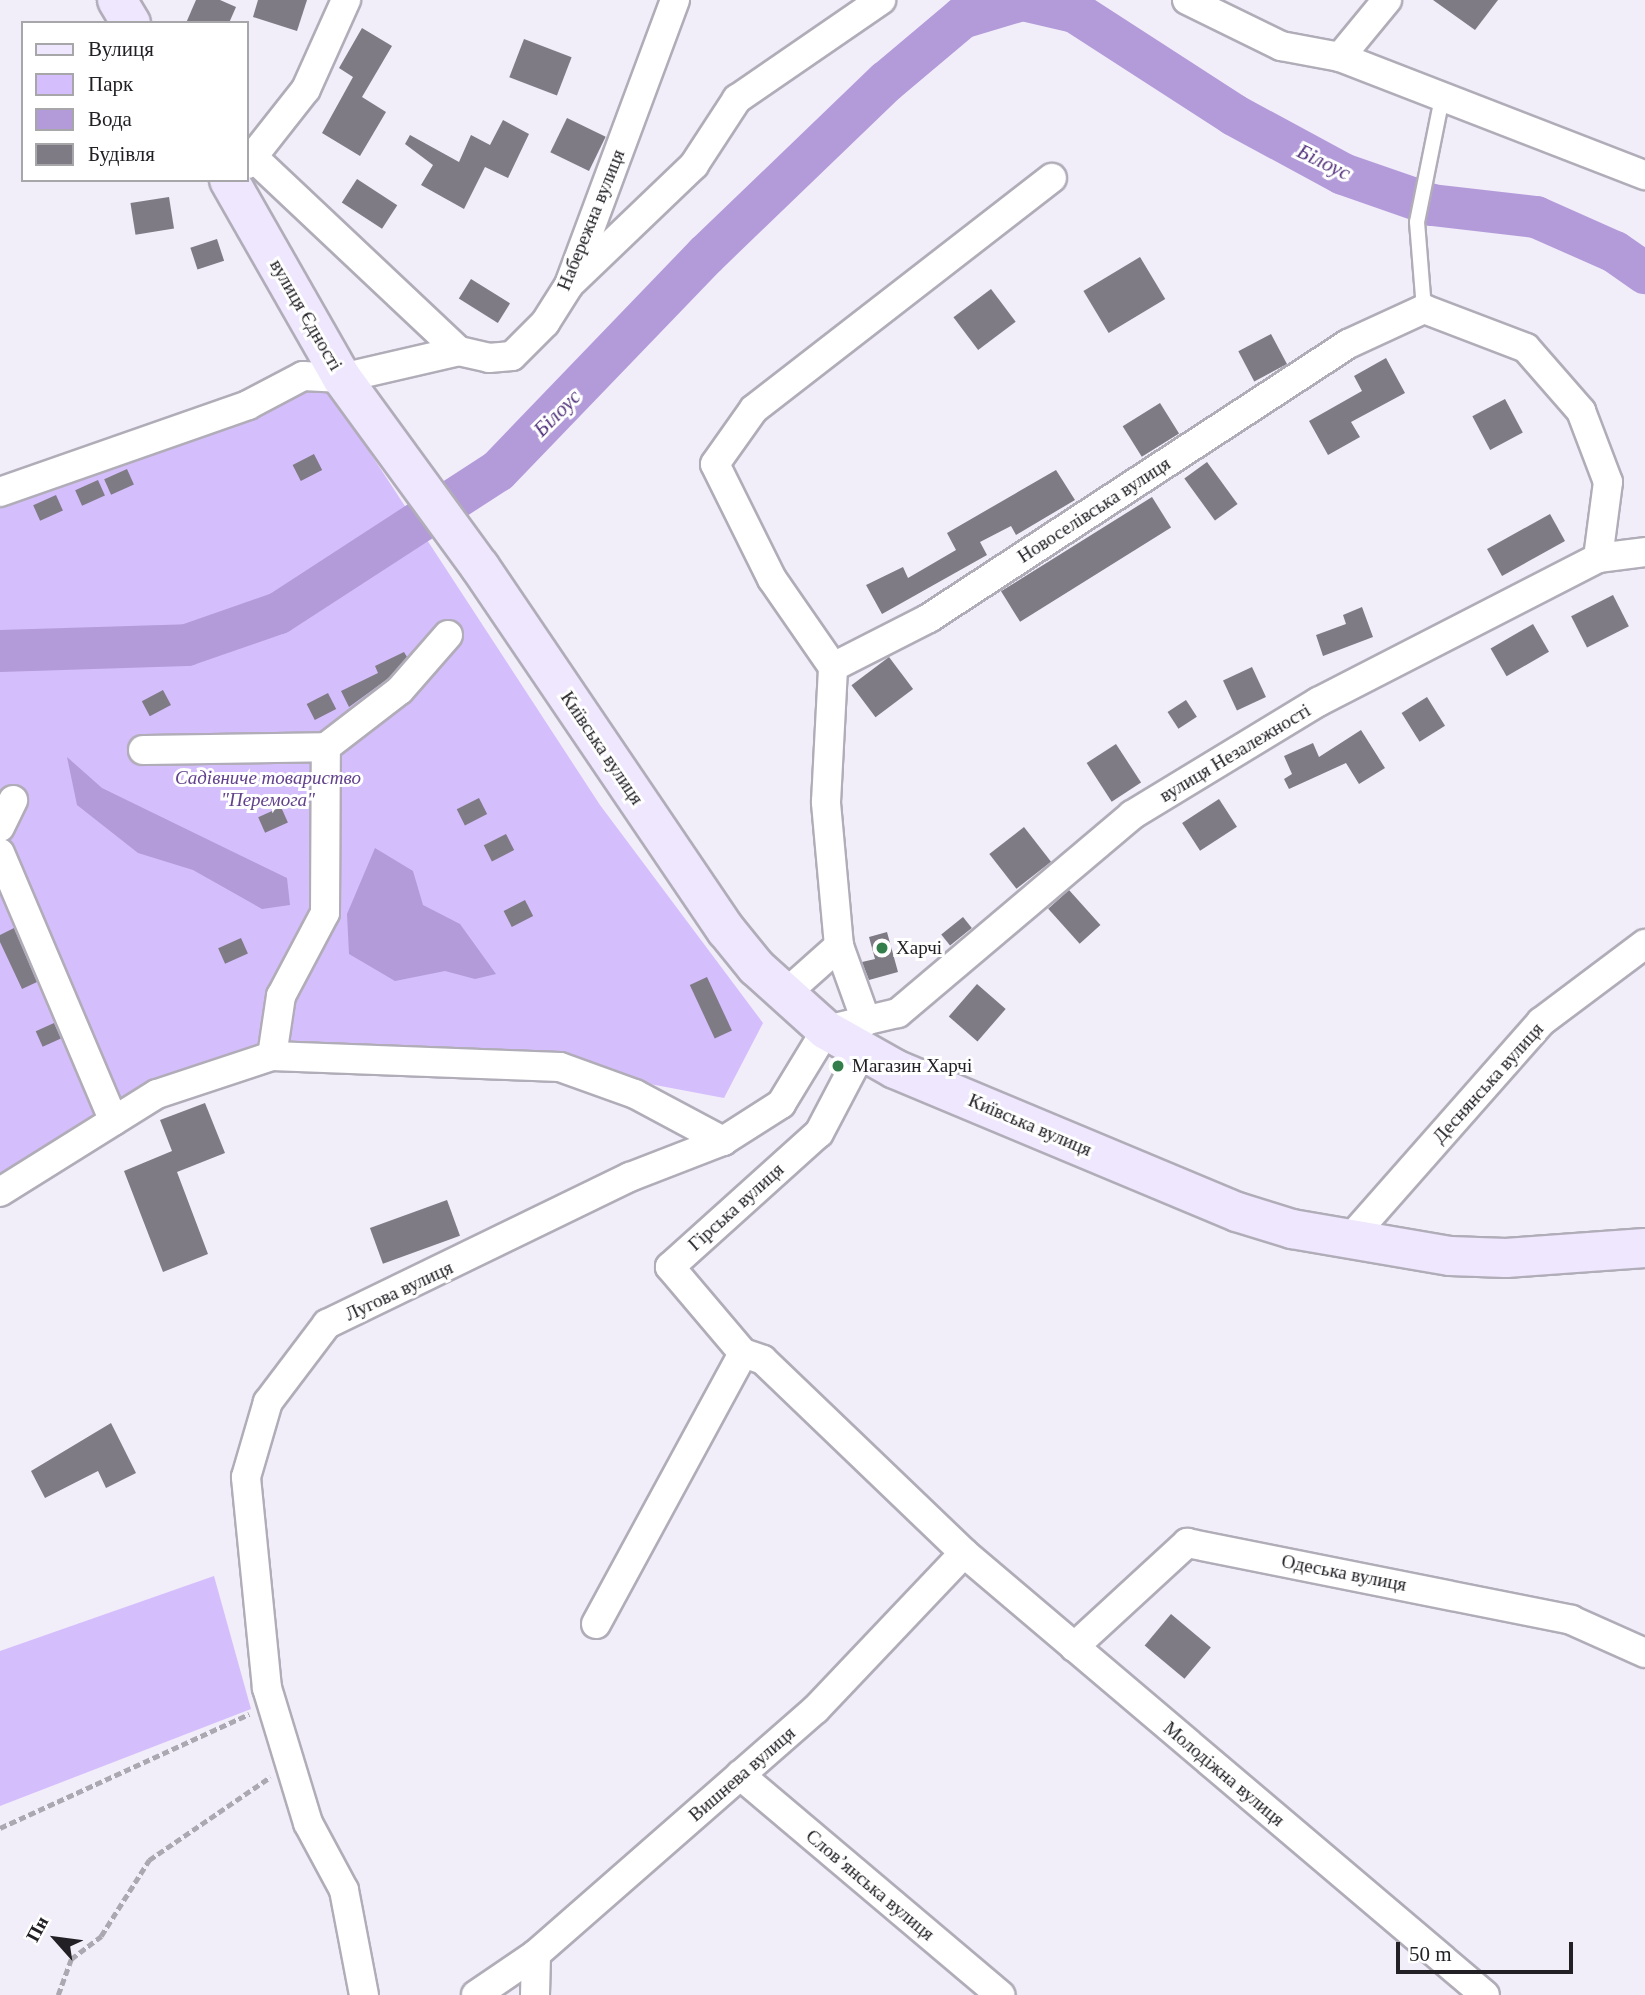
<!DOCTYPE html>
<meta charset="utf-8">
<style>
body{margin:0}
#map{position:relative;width:1645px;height:1995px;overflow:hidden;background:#f1edf9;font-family:"Times New Roman",serif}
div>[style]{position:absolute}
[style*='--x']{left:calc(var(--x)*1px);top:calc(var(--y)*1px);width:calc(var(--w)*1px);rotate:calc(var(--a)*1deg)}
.green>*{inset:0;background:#d5befc}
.water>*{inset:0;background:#b39bda}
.river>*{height:42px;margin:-21px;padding:0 21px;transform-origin:21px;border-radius:21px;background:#b39bda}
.building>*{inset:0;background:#7e7b85;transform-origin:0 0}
.path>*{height:4.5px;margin-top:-2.25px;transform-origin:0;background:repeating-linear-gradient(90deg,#aba8b1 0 7px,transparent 0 10.5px)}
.roads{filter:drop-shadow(2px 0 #b1adb8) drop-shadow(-2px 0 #b1adb8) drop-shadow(0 2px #b1adb8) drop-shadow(0 -2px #b1adb8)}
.lane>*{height:14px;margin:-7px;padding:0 7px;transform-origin:7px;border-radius:7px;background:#fff}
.street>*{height:28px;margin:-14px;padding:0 14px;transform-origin:14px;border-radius:14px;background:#fff}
.secondary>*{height:38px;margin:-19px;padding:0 19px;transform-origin:19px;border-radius:19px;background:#efe7fe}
.dots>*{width:19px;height:19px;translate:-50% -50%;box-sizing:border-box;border:4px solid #fff;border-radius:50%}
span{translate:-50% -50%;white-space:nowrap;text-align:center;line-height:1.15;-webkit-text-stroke:6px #fff;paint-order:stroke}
.street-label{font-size:19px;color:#222025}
.park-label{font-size:19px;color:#62418d;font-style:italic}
.poi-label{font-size:19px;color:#222025}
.left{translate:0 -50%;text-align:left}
.water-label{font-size:21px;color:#52327c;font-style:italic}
.legend{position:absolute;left:21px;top:21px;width:228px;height:161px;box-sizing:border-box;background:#fff;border:2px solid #a7a6a8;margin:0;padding:9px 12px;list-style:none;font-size:21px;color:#222025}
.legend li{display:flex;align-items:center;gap:14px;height:35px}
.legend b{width:35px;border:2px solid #a7a6a8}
.north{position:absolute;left:21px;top:1904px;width:70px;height:70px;-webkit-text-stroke:5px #fff;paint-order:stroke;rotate:298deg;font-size:19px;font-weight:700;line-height:28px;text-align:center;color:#222025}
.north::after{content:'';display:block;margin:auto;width:24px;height:32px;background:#222025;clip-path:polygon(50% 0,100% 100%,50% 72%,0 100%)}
.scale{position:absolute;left:1396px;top:1942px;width:177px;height:32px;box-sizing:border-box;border:4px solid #222025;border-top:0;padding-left:9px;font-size:21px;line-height:24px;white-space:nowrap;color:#222025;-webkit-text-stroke:5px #fff;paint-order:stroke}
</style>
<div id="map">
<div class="green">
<i style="clip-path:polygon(320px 376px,600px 805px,763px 1023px,724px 1098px,560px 1067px,213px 1065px,0 1201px,0 502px,115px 469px)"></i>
<i style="clip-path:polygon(214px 1576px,251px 1709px,0 1806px,0 1651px)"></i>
</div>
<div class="water">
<i style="clip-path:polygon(67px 757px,102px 788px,287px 878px,290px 905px,262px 909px,193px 870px,138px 853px,77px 805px)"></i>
<i style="clip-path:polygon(375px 848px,413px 871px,423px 905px,460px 924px,496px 974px,475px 979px,445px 971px,395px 981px,349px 954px,347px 914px)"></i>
</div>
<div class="river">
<i style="--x:1023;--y:0;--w:53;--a:13"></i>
<i style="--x:1075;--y:12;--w:189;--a:32.9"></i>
<i style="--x:1234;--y:115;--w:124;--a:28.4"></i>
<i style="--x:1343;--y:174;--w:94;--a:19.2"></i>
<i style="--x:1432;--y:205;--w:105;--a:6.6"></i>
<i style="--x:1536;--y:217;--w:86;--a:23.9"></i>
<i style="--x:1615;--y:252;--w:37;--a:35"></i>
<i style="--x:0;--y:651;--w:187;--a:-1.8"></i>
<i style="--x:187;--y:645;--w:97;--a:-19.2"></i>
<i style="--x:279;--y:613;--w:261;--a:-33"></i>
<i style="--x:498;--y:471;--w:300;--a:-46.1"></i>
<i style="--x:706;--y:255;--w:250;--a:-43.9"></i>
<i style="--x:886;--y:82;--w:99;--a:-40.1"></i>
<i style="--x:962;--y:18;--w:63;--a:-16.7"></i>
</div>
<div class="building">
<i style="clip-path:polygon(196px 0,220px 0,236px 7px,229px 23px,186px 23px)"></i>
<i style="clip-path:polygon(258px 0,307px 0,297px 31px,253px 17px)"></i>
<i style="clip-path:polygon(1433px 0,1498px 0,1475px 30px)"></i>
<i style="clip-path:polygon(362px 28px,392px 46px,362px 97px,386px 112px,360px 156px,322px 133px,353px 77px,339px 68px)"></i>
<i style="left:524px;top:39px;width:51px;height:41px;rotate:21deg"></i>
<i style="left:567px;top:118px;width:43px;height:38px;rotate:26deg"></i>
<i style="clip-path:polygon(503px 120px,529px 134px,508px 178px,485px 167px,464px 209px,421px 185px,433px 165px,405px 144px,410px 135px,459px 162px,471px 135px,490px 145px)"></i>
<i style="left:357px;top:179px;width:48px;height:28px;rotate:33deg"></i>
<i style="left:169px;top:197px;width:32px;height:39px;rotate:81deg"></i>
<i style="left:217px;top:239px;width:23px;height:28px;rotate:72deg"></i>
<i style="left:1140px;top:257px;width:49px;height:66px;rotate:59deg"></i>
<i style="left:471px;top:279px;width:46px;height:23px;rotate:32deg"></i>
<i style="left:991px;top:289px;width:41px;height:47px;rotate:53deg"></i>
<i style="left:1271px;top:334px;width:34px;height:37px;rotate:62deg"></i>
<i style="clip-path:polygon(1386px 358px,1405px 393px,1351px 422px,1360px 437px,1328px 455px,1309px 421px,1362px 391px,1354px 376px)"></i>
<i style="left:1505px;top:399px;width:38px;height:37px;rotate:62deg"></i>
<i style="left:1160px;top:403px;width:36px;height:44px;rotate:58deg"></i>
<i style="left:314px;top:454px;width:18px;height:24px;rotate:63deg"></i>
<i style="left:1207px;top:462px;width:52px;height:28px;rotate:54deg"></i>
<i style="left:127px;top:469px;width:17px;height:25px;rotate:66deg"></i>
<i style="clip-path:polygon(1056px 470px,1075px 500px,1016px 535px,1011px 526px,980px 542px,987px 555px,882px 614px,866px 585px,903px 567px,908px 578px,956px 550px,947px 533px)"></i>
<i style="left:98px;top:480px;width:17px;height:25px;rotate:66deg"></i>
<i style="left:56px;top:495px;width:17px;height:25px;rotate:66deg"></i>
<i style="left:1152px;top:497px;width:36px;height:178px;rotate:58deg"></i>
<i style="left:1550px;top:514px;width:31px;height:72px;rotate:61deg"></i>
<i style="left:1613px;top:595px;width:35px;height:47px;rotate:63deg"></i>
<i style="clip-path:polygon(1362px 607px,1373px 637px,1323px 656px,1316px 635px,1346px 624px,1343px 615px)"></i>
<i style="left:1533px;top:624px;width:32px;height:49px;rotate:60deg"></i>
<i style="clip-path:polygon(404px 652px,407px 657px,389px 678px,349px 707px,341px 691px,378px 673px,375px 666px)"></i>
<i style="left:889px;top:657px;width:40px;height:47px;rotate:53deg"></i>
<i style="left:1252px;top:667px;width:33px;height:32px;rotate:65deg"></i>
<i style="left:163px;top:690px;width:17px;height:24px;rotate:62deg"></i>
<i style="left:328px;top:693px;width:18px;height:24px;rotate:63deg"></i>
<i style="left:1427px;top:697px;width:34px;height:30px;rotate:58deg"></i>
<i style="left:1186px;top:700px;width:20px;height:22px;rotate:57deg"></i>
<i style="clip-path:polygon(1361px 730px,1385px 768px,1359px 784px,1346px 763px,1289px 789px,1284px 779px,1292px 774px,1284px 756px,1313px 743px,1319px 757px)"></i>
<i style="left:1116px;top:744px;width:46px;height:35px;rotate:57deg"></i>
<i style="left:479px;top:798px;width:18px;height:25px;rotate:63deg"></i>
<i style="left:1219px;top:799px;width:33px;height:44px;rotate:57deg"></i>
<i style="left:281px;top:807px;width:17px;height:25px;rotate:66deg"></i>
<i style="left:1024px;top:827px;width:44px;height:44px;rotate:52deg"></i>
<i style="left:506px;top:834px;width:18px;height:25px;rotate:63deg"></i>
<i style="left:1069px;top:890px;width:47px;height:28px;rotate:48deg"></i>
<i style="left:525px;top:900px;width:18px;height:24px;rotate:63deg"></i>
<i style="left:963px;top:917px;width:14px;height:28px;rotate:51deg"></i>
<i style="clip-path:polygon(14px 928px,37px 982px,22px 989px,0 942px,0 935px)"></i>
<i style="clip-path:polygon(887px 932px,898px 972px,869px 980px,862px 962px,875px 959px,869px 937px)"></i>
<i style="left:241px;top:938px;width:17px;height:25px;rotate:66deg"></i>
<i style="left:707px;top:977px;width:59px;height:19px;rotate:65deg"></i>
<i style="left:977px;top:984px;width:38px;height:43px;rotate:41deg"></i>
<i style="left:54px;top:1023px;width:17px;height:20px;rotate:66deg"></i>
<i style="clip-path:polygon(205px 1103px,225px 1153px,177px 1172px,208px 1254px,163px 1272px,124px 1171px,172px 1151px,160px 1120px)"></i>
<i style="left:447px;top:1200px;width:38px;height:82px;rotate:70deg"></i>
<i style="clip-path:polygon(111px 1423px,136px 1473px,106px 1488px,98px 1471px,45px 1498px,31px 1471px)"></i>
<i style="left:1171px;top:1614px;width:52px;height:41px;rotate:40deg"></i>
</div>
<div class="path">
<i style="--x:0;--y:1828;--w:274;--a:-24.6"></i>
<i style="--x:58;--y:1995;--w:38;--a:-70"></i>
<i style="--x:71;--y:1959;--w:38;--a:-37"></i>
<i style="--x:101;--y:1936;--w:90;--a:-57.7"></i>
<i style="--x:149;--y:1860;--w:147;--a:-34.4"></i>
</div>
<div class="roads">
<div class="lane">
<i style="--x:1424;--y:309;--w:87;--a:-94.6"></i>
<i style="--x:1417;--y:222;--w:126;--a:-78.6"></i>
</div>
<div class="street">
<i style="--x:1187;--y:0;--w:105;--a:26.1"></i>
<i style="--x:1281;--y:46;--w:60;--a:10.6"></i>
<i style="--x:1340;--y:57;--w:327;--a:21.2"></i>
<i style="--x:1340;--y:57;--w:74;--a:-50.5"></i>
<i style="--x:255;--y:159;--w:280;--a:43.3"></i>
<i style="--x:247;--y:164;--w:95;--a:-51.8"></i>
<i style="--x:306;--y:89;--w:98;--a:-65.8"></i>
<i style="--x:573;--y:281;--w:168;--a:-43.8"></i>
<i style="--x:694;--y:165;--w:79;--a:-56.9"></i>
<i style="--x:737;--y:99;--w:175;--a:-34.5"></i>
<i style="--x:0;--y:492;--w:263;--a:-19.3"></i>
<i style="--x:248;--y:405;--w:62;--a:-27.8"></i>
<i style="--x:303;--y:376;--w:39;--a:3"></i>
<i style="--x:342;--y:378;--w:120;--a:-13"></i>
<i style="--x:459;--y:351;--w:31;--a:13"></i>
<i style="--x:489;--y:358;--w:23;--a:-5"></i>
<i style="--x:512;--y:356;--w:47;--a:-45"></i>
<i style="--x:545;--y:323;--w:45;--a:-57.7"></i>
<i style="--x:569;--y:285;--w:304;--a:-69.6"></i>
<i style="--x:833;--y:667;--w:108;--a:-27"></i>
<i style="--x:929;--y:618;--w:501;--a:-33.18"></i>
<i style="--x:1348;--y:344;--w:84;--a:-24.7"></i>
<i style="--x:1424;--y:309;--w:109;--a:20.9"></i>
<i style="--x:1526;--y:348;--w:84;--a:48.9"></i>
<i style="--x:1581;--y:411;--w:76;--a:69.2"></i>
<i style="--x:1608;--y:482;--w:77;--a:97.5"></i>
<i style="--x:143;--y:750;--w:183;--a:-0.9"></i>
<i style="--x:0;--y:827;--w:30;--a:-64"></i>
<i style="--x:0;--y:853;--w:291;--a:67"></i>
<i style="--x:839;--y:946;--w:80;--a:70.2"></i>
<i style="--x:784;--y:995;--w:74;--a:-41.7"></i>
<i style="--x:839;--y:946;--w:145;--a:-95.2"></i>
<i style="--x:826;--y:802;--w:135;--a:-87"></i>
<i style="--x:833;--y:667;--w:107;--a:-124.7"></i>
<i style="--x:772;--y:579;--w:128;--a:-116.4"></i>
<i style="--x:715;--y:464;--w:67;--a:-54.7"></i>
<i style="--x:754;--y:409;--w:377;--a:-37.8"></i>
<i style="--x:272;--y:1056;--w:61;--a:-81.5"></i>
<i style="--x:281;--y:996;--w:94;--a:-62.1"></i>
<i style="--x:325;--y:913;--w:166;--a:-89.7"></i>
<i style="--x:326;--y:747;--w:93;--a:-37.6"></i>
<i style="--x:400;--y:690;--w:73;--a:-48.9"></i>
<i style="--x:0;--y:1192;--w:185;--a:-32"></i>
<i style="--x:157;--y:1094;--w:121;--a:-18.3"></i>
<i style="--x:272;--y:1056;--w:288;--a:2.2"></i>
<i style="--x:560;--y:1067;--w:80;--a:19.8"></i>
<i style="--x:635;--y:1094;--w:100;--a:28.1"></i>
<i style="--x:723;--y:1141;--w:69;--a:-32.5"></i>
<i style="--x:781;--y:1104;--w:87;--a:-58.7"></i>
<i style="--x:826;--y:1030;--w:74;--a:-13.3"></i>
<i style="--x:898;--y:1013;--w:307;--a:-40.2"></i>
<i style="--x:1132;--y:815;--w:218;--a:-31.3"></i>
<i style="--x:1318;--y:702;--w:315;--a:-27.2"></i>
<i style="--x:1598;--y:558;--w:47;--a:-7.3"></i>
<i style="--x:1348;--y:1241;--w:292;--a:-48.6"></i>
<i style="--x:1541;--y:1022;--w:130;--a:-36.9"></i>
<i style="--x:743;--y:1353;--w:113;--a:-130.3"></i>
<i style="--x:670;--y:1267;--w:200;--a:-42"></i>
<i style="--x:819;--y:1133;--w:90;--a:-62.3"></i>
<i style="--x:596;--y:1624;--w:308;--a:-61.5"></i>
<i style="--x:743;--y:1353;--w:21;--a:19"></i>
<i style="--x:763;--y:1360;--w:279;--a:43.8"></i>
<i style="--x:964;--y:1553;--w:683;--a:40.31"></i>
<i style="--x:1074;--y:1647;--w:154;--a:-42.6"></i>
<i style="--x:1187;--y:1543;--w:392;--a:11.3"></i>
<i style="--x:1571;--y:1620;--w:81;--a:24"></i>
<i style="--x:740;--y:1775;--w:341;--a:40.2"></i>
<i style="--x:364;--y:1995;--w:107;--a:-100.8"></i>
<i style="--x:344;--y:1890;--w:76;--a:-118.2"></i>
<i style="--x:308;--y:1823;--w:141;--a:-106.9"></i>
<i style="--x:267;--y:1688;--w:212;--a:-95.7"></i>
<i style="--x:246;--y:1477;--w:78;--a:-73.7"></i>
<i style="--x:268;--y:1402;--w:98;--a:-52.9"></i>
<i style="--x:327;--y:1324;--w:337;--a:-25.9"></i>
<i style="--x:630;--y:1177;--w:100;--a:-21.2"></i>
<i style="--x:476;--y:1995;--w:73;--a:-34.3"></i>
<i style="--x:536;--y:1954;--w:372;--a:-41.2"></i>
<i style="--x:816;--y:1709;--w:215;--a:-46.5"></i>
<i style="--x:535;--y:1995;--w:41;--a:-88.6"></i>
</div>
<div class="secondary">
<i style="--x:117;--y:0;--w:27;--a:59"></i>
<i style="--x:229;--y:180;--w:228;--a:60.3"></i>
<i style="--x:342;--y:378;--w:234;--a:53.9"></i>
<i style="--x:480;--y:567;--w:439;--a:55.9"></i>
<i style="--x:726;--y:930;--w:48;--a:51"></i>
<i style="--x:756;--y:967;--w:94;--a:42"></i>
<i style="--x:826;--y:1030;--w:79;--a:29.5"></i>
<i style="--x:895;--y:1069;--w:371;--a:22.7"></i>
<i style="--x:1237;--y:1212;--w:58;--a:17.2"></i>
<i style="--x:1292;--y:1229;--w:160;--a:9.7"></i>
<i style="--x:1450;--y:1256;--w:56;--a:2"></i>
<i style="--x:1506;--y:1258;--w:139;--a:-4.1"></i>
</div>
</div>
<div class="dots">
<i style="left:882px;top:948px;background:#347e4c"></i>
<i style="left:838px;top:1066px;background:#347e4c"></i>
</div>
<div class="street-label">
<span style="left:591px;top:220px;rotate:-68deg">Набережна вулиця</span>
<span style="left:306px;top:315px;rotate:60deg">вулиця Єдності</span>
<span style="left:1094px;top:510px;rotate:-33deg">Новоселівська вулиця</span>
<span style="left:602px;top:748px;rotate:56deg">Київська вулиця</span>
<span style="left:1235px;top:753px;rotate:-31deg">вулиця Незалежності</span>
<span style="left:1488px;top:1083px;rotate:-48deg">Деснянська вулиця</span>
<span style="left:1030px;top:1125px;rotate:23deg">Київська вулиця</span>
<span style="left:736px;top:1207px;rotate:-42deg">Гірська вулиця</span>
<span style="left:399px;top:1291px;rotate:-25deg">Лугова вулиця</span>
<span style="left:1344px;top:1573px;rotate:11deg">Одеська вулиця</span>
<span style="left:742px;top:1774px;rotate:-41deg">Вишнева вулиця</span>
<span style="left:1224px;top:1774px;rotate:40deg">Молодіжна вулиця</span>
<span style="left:870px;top:1885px;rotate:40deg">Словʼянська вулиця</span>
</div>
<div class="park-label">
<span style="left:268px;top:789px">Садівниче товариство<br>"Перемога"</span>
</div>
<div class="poi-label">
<span class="left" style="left:896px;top:948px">Харчі</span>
<span class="left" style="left:852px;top:1066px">Магазин Харчі</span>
</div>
<div class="water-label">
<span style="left:1324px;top:162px;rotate:26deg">Білоус</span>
<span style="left:557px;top:413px;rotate:-45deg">Білоус</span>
</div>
<ul class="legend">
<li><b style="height:9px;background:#efe7fe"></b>Вулиця</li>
<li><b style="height:19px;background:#d5befc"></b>Парк</li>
<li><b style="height:19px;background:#b39bda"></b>Вода</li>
<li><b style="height:19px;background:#7e7b85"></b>Будівля</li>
</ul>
<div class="north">Пн</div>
<div class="scale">50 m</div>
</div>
